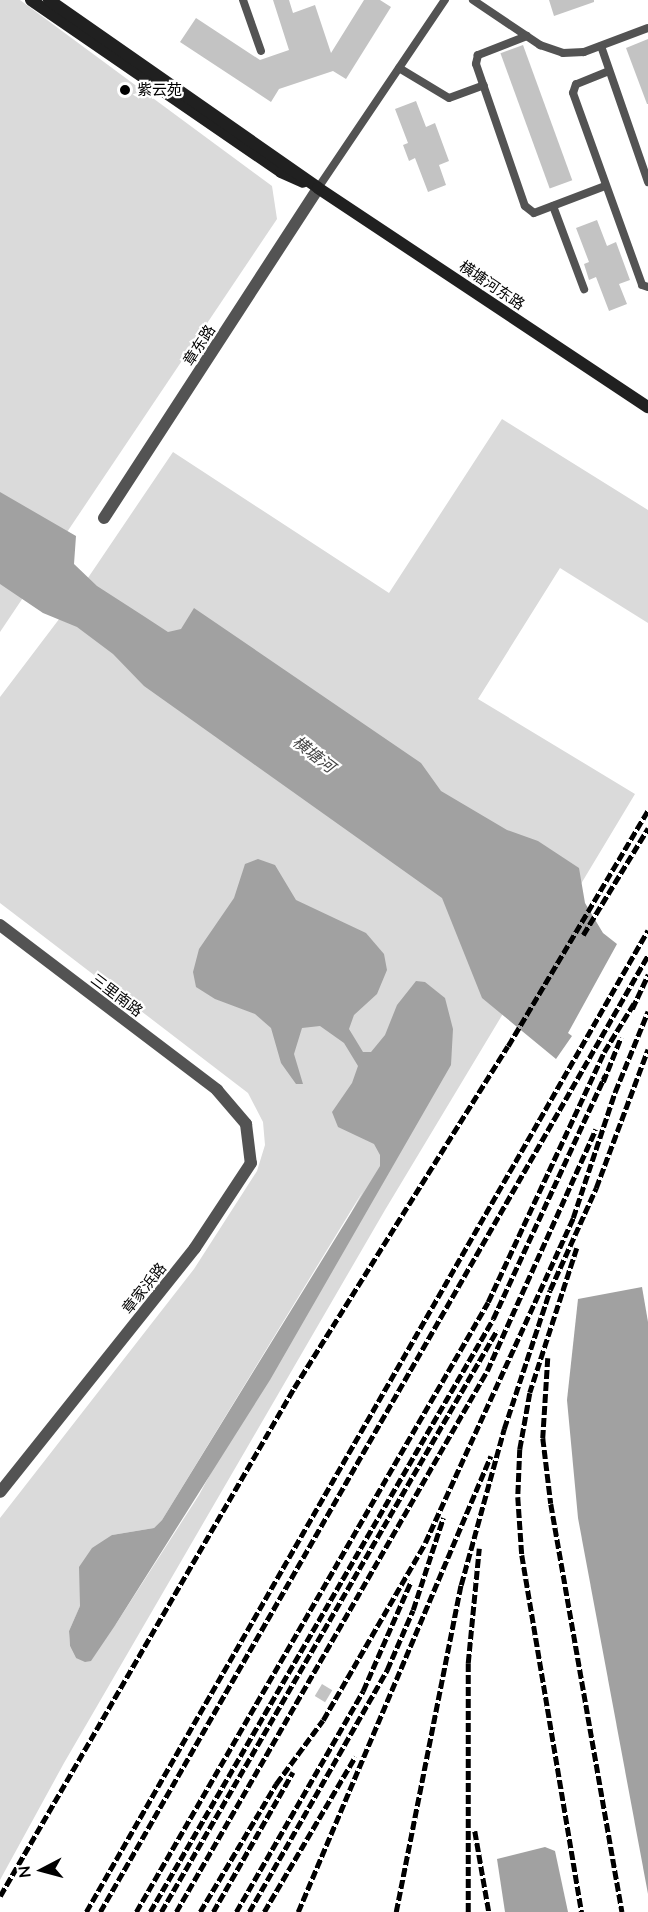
<!DOCTYPE html>
<meta charset="utf-8">
<style>
body{margin:0}
#map{position:relative;width:648px;height:1912px;overflow:hidden;background:#fff;font-family:Mulish,"Noto Sans SC",sans-serif}
div>[style]{position:absolute}
[style*='--x']{left:calc(var(--x)*1px);top:calc(var(--y)*1px);width:calc(var(--w)*1px);rotate:calc(var(--a)*1deg)}
.green>*{inset:0;background:#dadada}
.water>*{inset:0;background:#a1a1a1}
.building>*{inset:0;background:#c3c3c3;transform-origin:0 0}
.service>*{height:8px;margin:-4px;padding:0 4px;transform-origin:4px;border-radius:4px;background:#535353}
.minor>*{height:12px;margin:-6px;padding:0 6px;transform-origin:6px;border-radius:6px;background:#535353}
.secondary>*{height:12px;margin:-6px;padding:0 6px;transform-origin:6px;border-radius:6px;background:#202020}
.rail>*{height:4.5px;margin-top:-2.25px;transform-origin:0;background:repeating-linear-gradient(90deg,#000 0 9px,transparent 0 12px)}
.dots>*{width:16px;height:16px;translate:-50% -50%;box-sizing:border-box;border:3px solid #fff;border-radius:50%}
span{translate:-50% -50%;white-space:nowrap;text-align:center;line-height:1.15;-webkit-text-stroke:4.5px #fff;paint-order:stroke}
.poi-label{font-size:15px;color:#000}
.left{translate:0 -50%;text-align:left}
.street-label{font-size:15px;color:#000}
.water-label{font-size:16px;color:#424242;font-style:italic}
.north{position:absolute;left:12px;top:1840px;width:60px;height:60px;-webkit-text-stroke:4px #fff;paint-order:stroke;rotate:264deg;font-size:16px;font-weight:700;line-height:24px;text-align:center;color:#000}
.north::after{content:'';display:block;margin:auto;width:21px;height:27px;background:#000;clip-path:polygon(50% 0,100% 100%,50% 72%,0 100%)}
</style>
<div id="map">
<div class="green">
<i style="clip-path:polygon(0 0,20px 0,272px 186px,277px 219px,0 632px)"></i>
<i style="clip-path:polygon(evenodd,502px 419px,648px 510px,648px 623px,560px 568px,478px 699px,635px 794px,385px 1210px,64px 1763px,0 1880px,0 1518px,194px 1269px,257px 1171px,265px 1145px,263px 1122px,248px 1093px,0 903px,0 697px,69px 606px,173px 452px,389px 593px,502px 419px,363px 1191px,199px 1495px,116px 1624px,76px 1658px,70px 1646px,69px 1631px,112px 1535px,154px 1528px,162px 1520px,363px 1191px)"></i>
</div>
<div class="water">
<i style="clip-path:polygon(0 492px,76px 536px,74px 564px,97px 586px,142px 615px,168px 632px,181px 629px,194px 608px,421px 763px,441px 791px,507px 830px,538px 841px,579px 868px,585px 903px,603px 933px,617px 944px,568px 1033px,572px 1036px,556px 1059px,482px 998px,442px 898px,144px 686px,113px 654px,77px 627px,43px 613px,0 584px)"></i>
<i style="clip-path:polygon(258px 859px,275px 865px,296px 900px,366px 933px,384px 954px,387px 970px,377px 994px,354px 1015px,349px 1029px,363px 1052px,371px 1052px,385px 1035px,397px 1005px,416px 981px,425px 982px,445px 998px,453px 1029px,451px 1065px,270px 1380px,116px 1624px,91px 1661px,85px 1662px,76px 1658px,70px 1646px,69px 1631px,80px 1606px,79px 1567px,92px 1548px,112px 1535px,154px 1528px,162px 1520px,380px 1166px,380px 1155px,374px 1144px,338px 1127px,332px 1112px,352px 1083px,358px 1066px,344px 1043px,320px 1026px,302px 1028px,294px 1054px,303px 1084px,296px 1084px,281px 1063px,271px 1028px,255px 1014px,215px 999px,196px 987px,193px 972px,199px 949px,234px 898px,245px 864px)"></i>
<i style="clip-path:polygon(642px 1287px,648px 1322px,648px 1894px,578px 1518px,567px 1400px,578px 1299px)"></i>
<i style="clip-path:polygon(545px 1847px,555px 1851px,568px 1912px,505px 1912px,497px 1859px)"></i>
</div>
<div class="building">
<i style="clip-path:polygon(273px 0,289px 0,293px 13px,315px 5px,331px 53px,364px 0,380px 0,391px 7px,346px 79px,333px 71px,279px 89px,271px 102px,180px 42px,196px 18px,260px 60px,289px 50px)"></i>
<i style="clip-path:polygon(549px 0,594px 0,594px 2px,554px 16px)"></i>
<i style="clip-path:polygon(648px 39px,648px 104px,647px 104px,626px 48px)"></i>
<i style="left:523px;top:45px;width:144px;height:24px;rotate:70deg"></i>
<i style="clip-path:polygon(416px 101px,426px 127px,435px 123px,449px 161px,439px 165px,446px 185px,428px 192px,415px 158px,409px 161px,403px 145px,408px 143px,395px 109px)"></i>
<i style="clip-path:polygon(597px 220px,607px 246px,616px 242px,630px 280px,619px 284px,627px 304px,609px 311px,596px 277px,589px 280px,584px 264px,589px 262px,576px 228px)"></i>
<i style="left:322px;top:1684px;width:12px;height:14px;rotate:31deg"></i>
</div>
<div class="service">
<i style="--x:243;--y:0;--w:54;--a:70.6"></i>
<i style="--x:473;--y:0;--w:81;--a:33.9"></i>
<i style="--x:540;--y:45;--w:24;--a:19"></i>
<i style="--x:563;--y:53;--w:21;--a:-3"></i>
<i style="--x:584;--y:52;--w:68;--a:-20.6"></i>
<i style="--x:527;--y:36;--w:53;--a:158.8"></i>
<i style="--x:478;--y:55;--w:9;--a:103"></i>
<i style="--x:476;--y:64;--w:150;--a:71"></i>
<i style="--x:525;--y:206;--w:11;--a:38"></i>
<i style="--x:534;--y:213;--w:76;--a:-20.8"></i>
<i style="--x:601;--y:46;--w:144;--a:70.9"></i>
<i style="--x:399;--y:68;--w:58;--a:31"></i>
<i style="--x:449;--y:98;--w:37;--a:-20"></i>
<i style="--x:609;--y:71;--w:35;--a:158"></i>
<i style="--x:576;--y:84;--w:9;--a:108"></i>
<i style="--x:573;--y:93;--w:204;--a:70.2"></i>
<i style="--x:642;--y:285;--w:6;--a:18"></i>
<i style="--x:318;--y:188;--w:227;--a:-56"></i>
<i style="--x:553;--y:206;--w:89;--a:69.5"></i>
</div>
<div class="minor">
<i style="--x:104;--y:518;--w:393;--a:-57"></i>
<i style="--x:0;--y:925;--w:273;--a:37.2"></i>
<i style="--x:217;--y:1090;--w:45;--a:49.5"></i>
<i style="--x:246;--y:1124;--w:39;--a:83"></i>
<i style="--x:251;--y:1163;--w:102;--a:123.4"></i>
<i style="--x:195;--y:1248;--w:312;--a:128.6"></i>
</div>
<div class="secondary">
<i style="--x:31;--y:0;--w:303;--a:34.5"></i>
<i style="--x:281;--y:172;--w:24;--a:24"></i>
<i style="--x:49;--y:0;--w:328;--a:34.9"></i>
<i style="--x:318;--y:188;--w:396;--a:33.6"></i>
</div>
<div class="rail">
<i style="--x:583;--y:935;--w:125;--a:-58.7"></i>
<i style="--x:632;--y:1009;--w:38;--a:-65"></i>
<i style="--x:603;--y:1082;--w:48;--a:-68.2"></i>
<i style="--x:577;--y:1248;--w:152;--a:108"></i>
<i style="--x:530;--y:1393;--w:57;--a:100.1"></i>
<i style="--x:520;--y:1449;--w:48;--a:92.4"></i>
<i style="--x:518;--y:1497;--w:58;--a:86.1"></i>
<i style="--x:522;--y:1555;--w:362;--a:80.5"></i>
<i style="--x:548;--y:1358;--w:80;--a:93.6"></i>
<i style="--x:543;--y:1438;--w:66;--a:83.1"></i>
<i style="--x:551;--y:1504;--w:414;--a:80.1"></i>
<i style="--x:475;--y:1831;--w:82;--a:80.2"></i>
<i style="--x:0;--y:1896;--w:587;--a:-59.94"></i>
<i style="--x:294;--y:1388;--w:403;--a:-58"></i>
<i style="--x:508;--y:1046;--w:274;--a:-59.3"></i>
<i style="--x:86;--y:1912;--w:1131;--a:-60.22"></i>
<i style="--x:100;--y:1912;--w:1103;--a:-60.2"></i>
<i style="--x:136;--y:1912;--w:704;--a:-60.01"></i>
<i style="--x:488;--y:1302;--w:276;--a:-65.1"></i>
<i style="--x:604;--y:1052;--w:57;--a:-58.5"></i>
<i style="--x:150;--y:1912;--w:685;--a:-59.95"></i>
<i style="--x:493;--y:1319;--w:268;--a:-65.3"></i>
<i style="--x:161;--y:1912;--w:672;--a:-60"></i>
<i style="--x:176;--y:1912;--w:624;--a:-60.11"></i>
<i style="--x:487;--y:1371;--w:265;--a:-65.8"></i>
<i style="--x:200;--y:1912;--w:149;--a:-59.3"></i>
<i style="--x:276;--y:1784;--w:79;--a:-53.7"></i>
<i style="--x:323;--y:1720;--w:204;--a:-60"></i>
<i style="--x:425;--y:1543;--w:357;--a:-65.5"></i>
<i style="--x:573;--y:1218;--w:133;--a:-71.6"></i>
<i style="--x:615;--y:1092;--w:87;--a:-67.8"></i>
<i style="--x:213;--y:1912;--w:161;--a:-60.3"></i>
<i style="--x:236;--y:1912;--w:255;--a:-60.1"></i>
<i style="--x:363;--y:1691;--w:120;--a:-66.4"></i>
<i style="--x:249;--y:1912;--w:279;--a:-60.3"></i>
<i style="--x:387;--y:1670;--w:65;--a:-66.6"></i>
<i style="--x:413;--y:1610;--w:97;--a:-71.9"></i>
<i style="--x:264;--y:1912;--w:180;--a:-59.6"></i>
<i style="--x:298;--y:1912;--w:495;--a:-67.1"></i>
<i style="--x:396;--y:1912;--w:333;--a:-78.8"></i>
<i style="--x:461;--y:1585;--w:162;--a:-74.6"></i>
<i style="--x:504;--y:1429;--w:146;--a:-71.7"></i>
<i style="--x:550;--y:1290;--w:112;--a:-65.7"></i>
<i style="--x:596;--y:1188;--w:148;--a:-69.5"></i>
<i style="--x:468;--y:1912;--w:249;--a:-90"></i>
<i style="--x:468;--y:1663;--w:115;--a:-84.5"></i>
</div>
<div class="dots">
<i style="left:125px;top:90px;background:#000"></i>
</div>
<div class="poi-label">
<span class="left" style="left:137px;top:90px">紫云苑</span>
</div>
<div class="street-label">
<span style="left:492px;top:285px;rotate:34deg">横塘河东路</span>
<span style="left:199px;top:345px;rotate:-57deg">章东路</span>
<span style="left:117px;top:995px;rotate:37deg">三里南路</span>
<span style="left:144px;top:1288px;rotate:-51deg">章家浜路</span>
</div>
<div class="water-label">
<span style="left:314px;top:754px;rotate:38deg">横塘河</span>
</div>
<div class="north">N</div>
</div>
